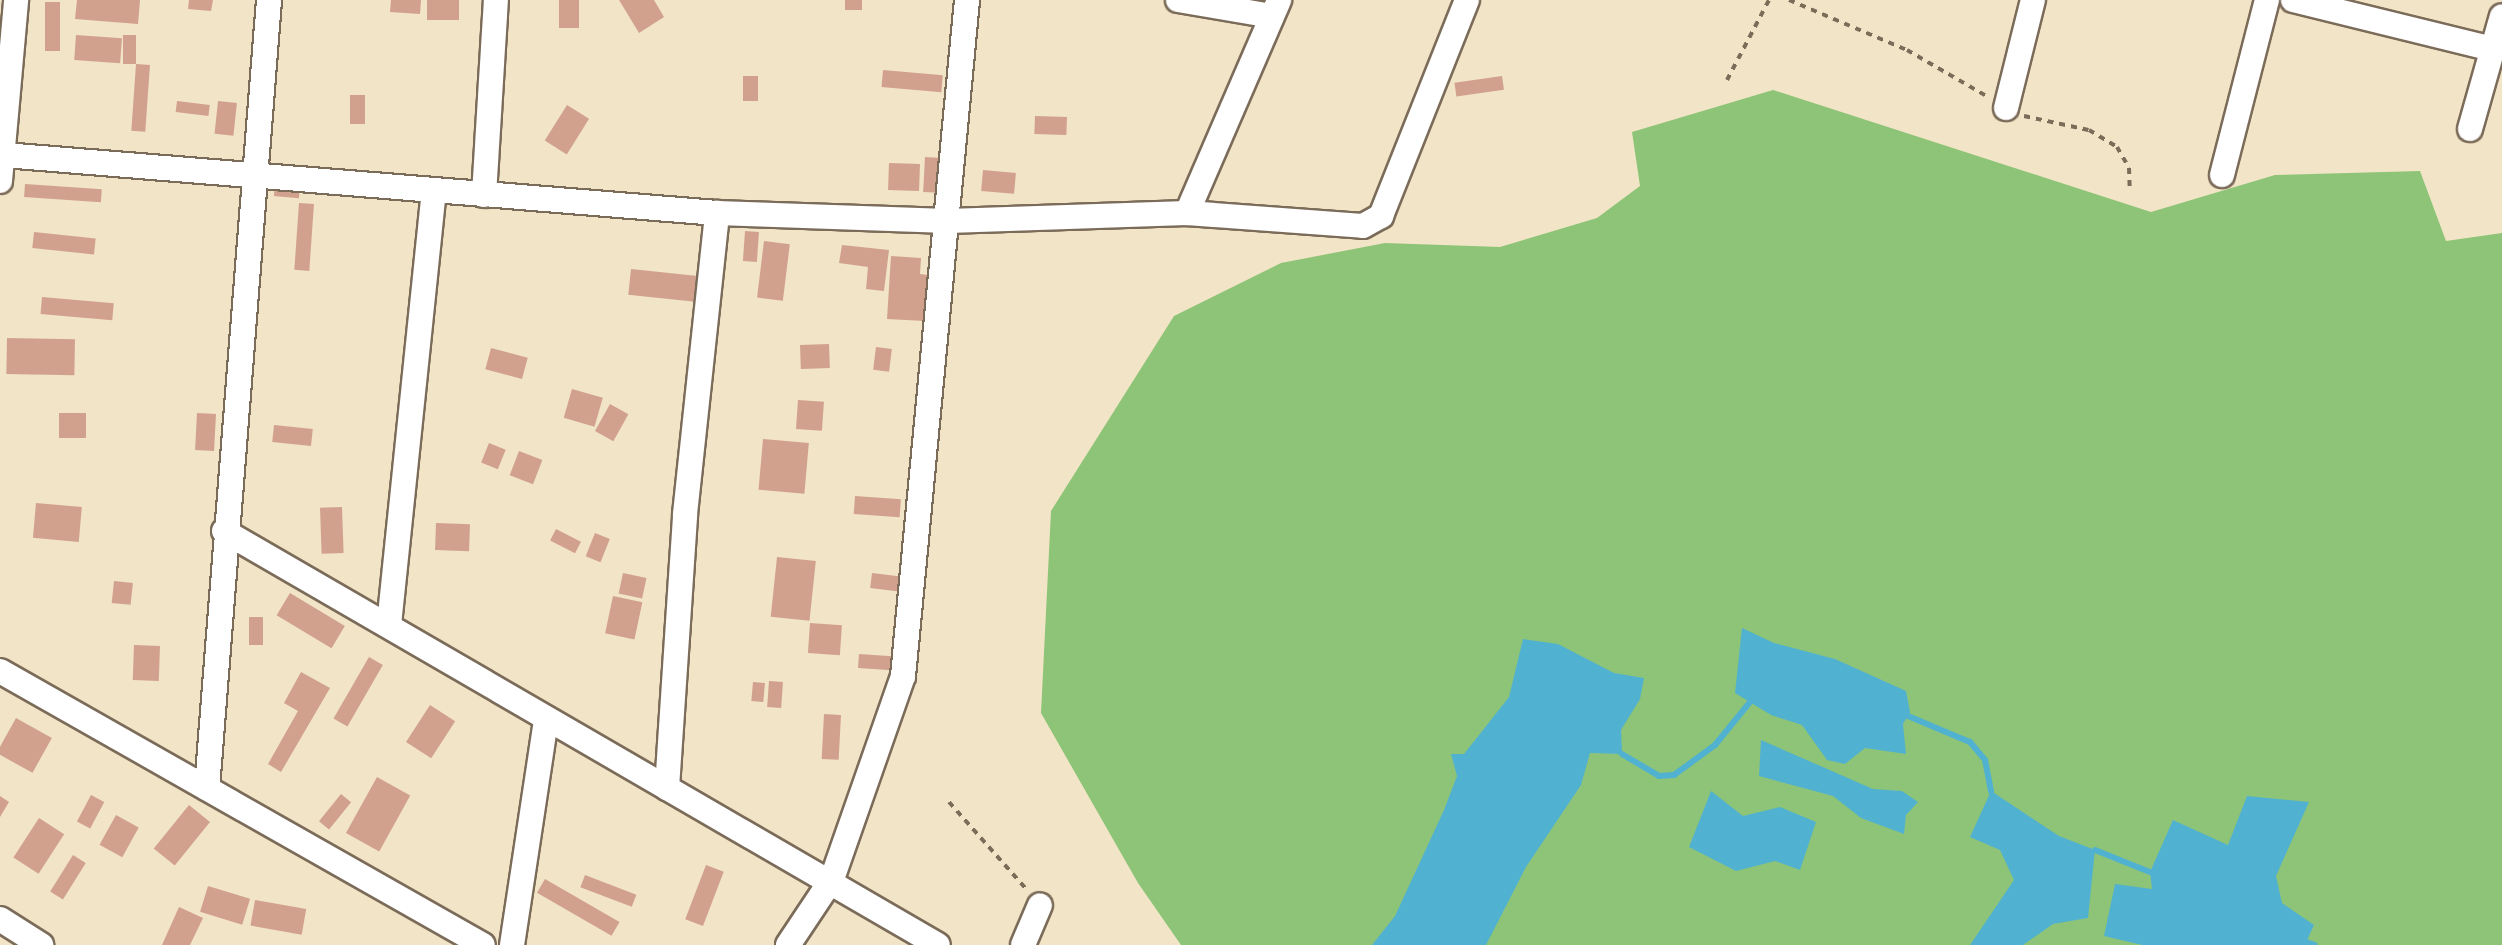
<!DOCTYPE html>
<style>
body{margin:0}
#map{position:relative;width:2502px;height:945px;overflow:hidden;background:#f2e4c6;font-family:"Libre Bodoni",serif}
div>[style]{position:absolute}
[style*='--x']{left:calc(var(--x)*1px);top:calc(var(--y)*1px);width:calc(var(--w)*1px);rotate:calc(var(--a)*1deg)}
.green>*{inset:0;background:#8ec477}
.water>*{inset:0;background:#51b1d0}
.stream>*{height:6px;margin:-3px;padding:0 3px;transform-origin:3px;border-radius:3px;background:#51b1d0}
.building>*{inset:0;background:#d1a18d;transform-origin:0 0}
.path>*{height:4px;margin-top:-2px;transform-origin:0;background:repeating-linear-gradient(90deg,#7b6b59 0 6px,transparent 0 12px)}
.roads{filter:drop-shadow(2px 0 #7b6b59) drop-shadow(-2px 0 #7b6b59) drop-shadow(0 2px #7b6b59) drop-shadow(0 -2px #7b6b59)}
.minor>*{height:24px;margin:-12px;padding:0 12px;transform-origin:12px;border-radius:12px;background:#fff}
span{translate:-50% -50%;white-space:nowrap;text-align:center;line-height:1.15;-webkit-text-stroke:6px #fcf5e5;paint-order:stroke}
</style>
<div id="map">
<div class="green">
<i style="clip-path:polygon(1773px 90px,2151px 212px,2275px 175px,2420px 171px,2446px 241px,2502px 233px,2502px 945px,1181px 945px,1138px 883px,1041px 713px,1051px 511px,1174px 316px,1281px 263px,1385px 243px,1500px 247px,1597px 218px,1640px 186px,1632px 132px)"></i>
</div>
<div class="water">
<i style="clip-path:polygon(1742px 628px,1774px 643px,1835px 659px,1906px 691px,1910px 712px,1903px 724px,1906px 754px,1865px 748px,1845px 764px,1827px 760px,1802px 725px,1771px 715px,1735px 693px)"></i>
<i style="clip-path:polygon(1523px 639px,1558px 644px,1614px 673px,1644px 678px,1640px 699px,1621px 730px,1622px 754px,1590px 753px,1581px 785px,1526px 867px,1486px 945px,1372px 945px,1395px 916px,1444px 810px,1457px 776px,1451px 754px,1464px 754px,1509px 697px)"></i>
<i style="clip-path:polygon(1761px 740px,1873px 789px,1902px 791px,1918px 802px,1906px 815px,1904px 834px,1861px 818px,1833px 796px,1759px 776px)"></i>
<i style="clip-path:polygon(1711px 791px,1743px 816px,1780px 807px,1816px 822px,1800px 870px,1775px 861px,1736px 871px,1689px 847px)"></i>
<i style="clip-path:polygon(1991px 791px,2059px 836px,2095px 850px,2088px 918px,2053px 924px,2023px 945px,1970px 945px,2014px 880px,2000px 850px,1970px 837px)"></i>
<i style="clip-path:polygon(2247px 796px,2309px 802px,2276px 876px,2282px 903px,2314px 925px,2305px 945px,2142px 945px,2104px 936px,2115px 884px,2152px 889px,2150px 872px,2173px 820px,2228px 845px)"></i>
</div>
<div class="stream">
<i style="--x:1908;--y:716;--w:67;--a:22.8"></i>
<i style="--x:1970;--y:742;--w:23;--a:50"></i>
<i style="--x:1985;--y:760;--w:32;--a:79"></i>
<i style="--x:1622;--y:754;--w:43;--a:30.7"></i>
<i style="--x:1659;--y:776;--w:15;--a:-4"></i>
<i style="--x:1674;--y:775;--w:51;--a:-36.2"></i>
<i style="--x:1715;--y:745;--w:55;--a:-50.9"></i>
<i style="--x:2095;--y:850;--w:59;--a:21.8"></i>
<i style="--x:2306;--y:942;--w:9;--a:18"></i>
</div>
<div class="building">
<i style="clip-path:polygon(77px 0,140px 0,138px 24px,75px 19px)"></i>
<i style="clip-path:polygon(189px 0,213px 0,211px 11px,188px 9px)"></i>
<i style="clip-path:polygon(391px 0,421px 0,420px 14px,390px 12px)"></i>
<i style="left:427px;top:0;width:32px;height:20px"></i>
<i style="left:559px;top:0;width:20px;height:28px"></i>
<i style="clip-path:polygon(619px 0,654px 0,664px 17px,639px 33px)"></i>
<i style="left:845px;top:0;width:17px;height:10px"></i>
<i style="left:45px;top:2px;width:15px;height:49px"></i>
<i style="left:76px;top:35px;width:46px;height:25px;rotate:4deg"></i>
<i style="left:123px;top:35px;width:13px;height:29px"></i>
<i style="left:136px;top:64px;width:14px;height:67px;rotate:4deg"></i>
<i style="left:883px;top:70px;width:60px;height:17px;rotate:5deg"></i>
<i style="left:743px;top:76px;width:15px;height:25px"></i>
<i style="left:1502px;top:76px;width:14px;height:48px;rotate:82deg"></i>
<i style="left:350px;top:95px;width:15px;height:29px"></i>
<i style="left:177px;top:101px;width:33px;height:11px;rotate:7deg"></i>
<i style="left:218px;top:101px;width:19px;height:33px;rotate:6deg"></i>
<i style="left:567px;top:105px;width:26px;height:42px;rotate:32deg"></i>
<i style="left:1035px;top:116px;width:32px;height:18px;rotate:2deg"></i>
<i style="left:925px;top:157px;width:17px;height:35px;rotate:3deg"></i>
<i style="left:889px;top:163px;width:31px;height:27px;rotate:2deg"></i>
<i style="left:983px;top:170px;width:33px;height:21px;rotate:5deg"></i>
<i style="left:25px;top:184px;width:77px;height:13px;rotate:4deg"></i>
<i style="left:275px;top:184px;width:25px;height:12px;rotate:5deg"></i>
<i style="left:299px;top:203px;width:15px;height:67px;rotate:4deg"></i>
<i style="left:745px;top:231px;width:14px;height:30px;rotate:4deg"></i>
<i style="left:34px;top:232px;width:62px;height:16px;rotate:6deg"></i>
<i style="left:764px;top:241px;width:26px;height:57px;rotate:7deg"></i>
<i style="clip-path:polygon(842px 245px,889px 250px,884px 291px,866px 289px,868px 267px,839px 263px)"></i>
<i style="clip-path:polygon(891px 256px,921px 258px,920px 274px,928px 275px,925px 321px,887px 319px)"></i>
<i style="left:631px;top:269px;width:67px;height:26px;rotate:6deg"></i>
<i style="left:42px;top:297px;width:72px;height:17px;rotate:5deg"></i>
<i style="left:7px;top:338px;width:68px;height:36px;rotate:1deg"></i>
<i style="left:829px;top:344px;width:24px;height:29px;rotate:88deg"></i>
<i style="left:876px;top:347px;width:16px;height:23px;rotate:7deg"></i>
<i style="left:491px;top:348px;width:38px;height:22px;rotate:15deg"></i>
<i style="left:572px;top:389px;width:32px;height:30px;rotate:16deg"></i>
<i style="left:798px;top:400px;width:26px;height:29px;rotate:4deg"></i>
<i style="left:610px;top:404px;width:21px;height:31px;rotate:29deg"></i>
<i style="left:59px;top:413px;width:27px;height:25px"></i>
<i style="left:197px;top:413px;width:19px;height:37px;rotate:3deg"></i>
<i style="left:274px;top:425px;width:39px;height:17px;rotate:6deg"></i>
<i style="left:763px;top:439px;width:46px;height:51px;rotate:5deg"></i>
<i style="left:489px;top:443px;width:18px;height:21px;rotate:22deg"></i>
<i style="left:519px;top:451px;width:25px;height:26px;rotate:21deg"></i>
<i style="left:855px;top:496px;width:46px;height:18px;rotate:4deg"></i>
<i style="left:36px;top:503px;width:46px;height:35px;rotate:5deg"></i>
<i style="left:342px;top:507px;width:46px;height:22px;rotate:88deg"></i>
<i style="left:436px;top:523px;width:34px;height:27px;rotate:2deg"></i>
<i style="left:556px;top:529px;width:28px;height:13px;rotate:27deg"></i>
<i style="left:595px;top:533px;width:16px;height:25px;rotate:22deg"></i>
<i style="left:777px;top:557px;width:39px;height:60px;rotate:6deg"></i>
<i style="left:623px;top:573px;width:24px;height:21px;rotate:12deg"></i>
<i style="left:872px;top:573px;width:35px;height:15px;rotate:7deg"></i>
<i style="left:114px;top:581px;width:19px;height:22px;rotate:6deg"></i>
<i style="left:290px;top:593px;width:64px;height:26px;rotate:31deg"></i>
<i style="left:613px;top:596px;width:30px;height:38px;rotate:12deg"></i>
<i style="left:249px;top:617px;width:14px;height:28px"></i>
<i style="left:810px;top:623px;width:32px;height:30px;rotate:4deg"></i>
<i style="left:134px;top:645px;width:26px;height:35px;rotate:2deg"></i>
<i style="left:859px;top:654px;width:41px;height:14px;rotate:4deg"></i>
<i style="left:369px;top:657px;width:16px;height:71px;rotate:30deg"></i>
<i style="clip-path:polygon(301px 672px,330px 688px,281px 772px,268px 764px,298px 711px,284px 703px)"></i>
<i style="left:769px;top:681px;width:14px;height:26px;rotate:4deg"></i>
<i style="left:753px;top:682px;width:12px;height:19px;rotate:5deg"></i>
<i style="left:430px;top:705px;width:30px;height:44px;rotate:33deg"></i>
<i style="left:824px;top:714px;width:17px;height:45px;rotate:3deg"></i>
<i style="left:16px;top:718px;width:41px;height:40px;rotate:29deg"></i>
<i style="left:377px;top:777px;width:38px;height:64px;rotate:29deg"></i>
<i style="left:341px;top:794px;width:13px;height:35px;rotate:39deg"></i>
<i style="left:91px;top:795px;width:15px;height:30px;rotate:28deg"></i>
<i style="clip-path:polygon(0 796px,9px 802px,0 817px)"></i>
<i style="left:189px;top:805px;width:27px;height:56px;rotate:39deg"></i>
<i style="left:116px;top:815px;width:26px;height:34px;rotate:29deg"></i>
<i style="left:39px;top:818px;width:30px;height:47px;rotate:33deg"></i>
<i style="left:73px;top:855px;width:15px;height:43px;rotate:32deg"></i>
<i style="left:706px;top:865px;width:19px;height:58px;rotate:21deg"></i>
<i style="left:585px;top:875px;width:55px;height:13px;rotate:21deg"></i>
<i style="left:545px;top:879px;width:86px;height:16px;rotate:30deg"></i>
<i style="left:208px;top:886px;width:44px;height:27px;rotate:17deg"></i>
<i style="left:255px;top:900px;width:52px;height:26px;rotate:10deg"></i>
<i style="clip-path:polygon(179px 907px,203px 918px,190px 945px,162px 945px)"></i>
</div>
<div class="path">
<i style="--x:1789;--y:0;--w:128;--a:23"></i>
<i style="--x:1907;--y:50;--w:94;--a:30.1"></i>
<i style="--x:1727;--y:80;--w:90;--a:-62.3"></i>
<i style="--x:2024;--y:116;--w:66;--a:12.2"></i>
<i style="--x:2089;--y:130;--w:33;--a:31"></i>
<i style="--x:2117;--y:147;--w:24;--a:60"></i>
<i style="--x:2129;--y:168;--w:23;--a:88"></i>
<i style="--x:949;--y:802;--w:118;--a:48.4"></i>
</div>
<div class="roads">
<div class="minor">
<i style="--x:1178;--y:0;--w:95;--a:9.7"></i>
<i style="--x:2293;--y:0;--w:206;--a:13.8"></i>
<i style="--x:2006;--y:108;--w:111;--a:-76"></i>
<i style="--x:2470;--y:129;--w:117;--a:-74.2"></i>
<i style="--x:4;--y:155;--w:715;--a:4.65"></i>
<i style="--x:717;--y:213;--w:231;--a:2"></i>
<i style="--x:948;--y:221;--w:239;--a:-1.9"></i>
<i style="--x:1187;--y:213;--w:176;--a:4.2"></i>
<i style="--x:1363;--y:226;--w:21;--a:-29"></i>
<i style="--x:1381;--y:216;--w:232;--a:-68.3"></i>
<i style="--x:2222;--y:175;--w:181;--a:-75.6"></i>
<i style="--x:0;--y:181;--w:182;--a:-84.9"></i>
<i style="--x:484;--y:195;--w:195;--a:-86.5"></i>
<i style="--x:1187;--y:213;--w:232;--a:-66.6"></i>
<i style="--x:224;--y:531;--w:825;--a:30.11"></i>
<i style="--x:389;--y:625;--w:436;--a:-84.1"></i>
<i style="--x:0;--y:671;--w:555;--a:29.57"></i>
<i style="--x:207;--y:788;--w:790;--a:-85.5"></i>
<i style="--x:667;--y:788;--w:275;--a:-86.2"></i>
<i style="--x:685;--y:514;--w:303;--a:-83.9"></i>
<i style="--x:0;--y:919;--w:49;--a:32.4"></i>
<i style="--x:512;--y:945;--w:229;--a:-81.4"></i>
<i style="--x:788;--y:945;--w:79;--a:-56.3"></i>
<i style="--x:832;--y:879;--w:215;--a:-70.7"></i>
<i style="--x:903;--y:676;--w:679;--a:-84.59"></i>
<i style="--x:1023;--y:945;--w:43;--a:-67"></i>
</div>
</div>
</div>
